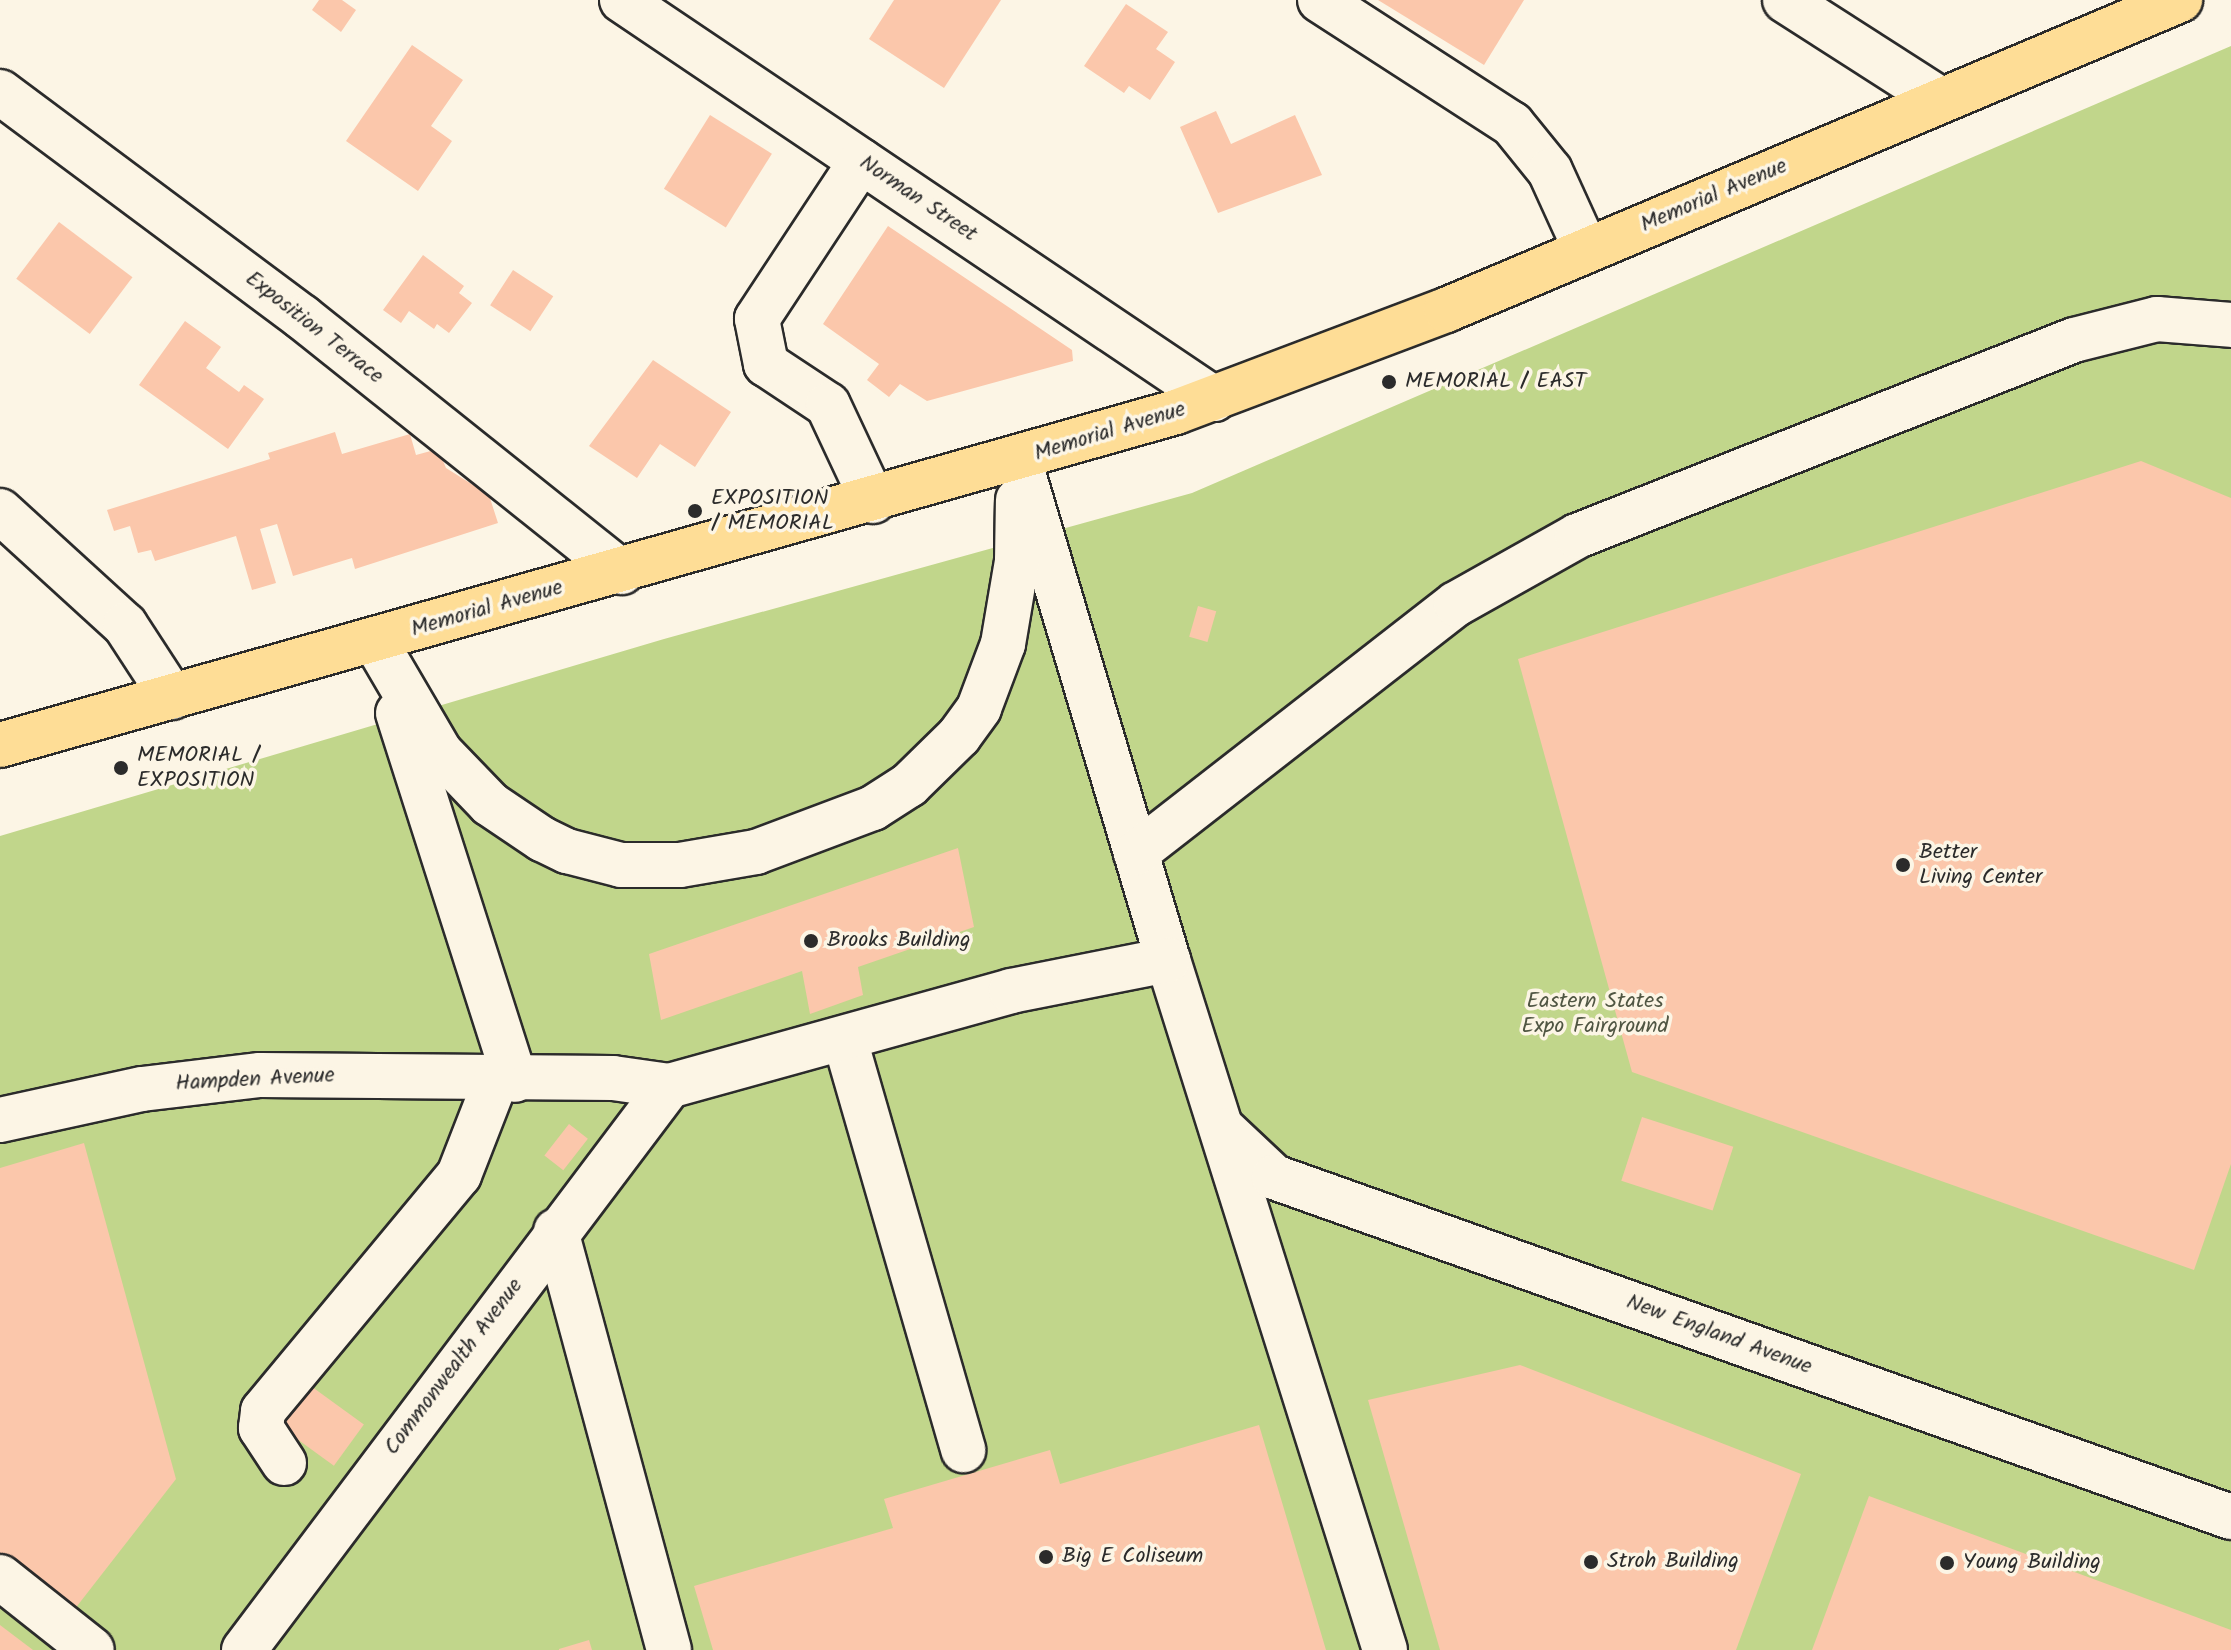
<!DOCTYPE html>
<style>
body{margin:0}
#map{position:relative;width:2231px;height:1650px;overflow:hidden;background:#fcf5e5;font-family:Kalam,sans-serif}
div>[style]{position:absolute}
[style*='--x']{left:calc(var(--x)*1px);top:calc(var(--y)*1px);width:calc(var(--w)*1px);rotate:calc(var(--a)*1deg)}
.green>*{inset:0;background:#c1d68b}
.building>*{inset:0;background:#fbc7ab;transform-origin:0 0}
.roads{filter:drop-shadow(2px 0 #2b2b2b) drop-shadow(-2px 0 #2b2b2b) drop-shadow(0 2px #2b2b2b) drop-shadow(0 -2px #2b2b2b)}
.minor>*{height:44px;margin:-22px;padding:0 22px;transform-origin:22px;border-radius:22px;background:#fcf5e5}
.major>*{height:44px;margin:-22px;padding:0 22px;transform-origin:22px;border-radius:22px;background:#fedd96}
.dots>*{width:22px;height:22px;translate:-50% -50%;box-sizing:border-box;border:4px solid #fcf5e5;border-radius:50%}
span{translate:-50% -50%;white-space:nowrap;text-align:center;line-height:1.15;-webkit-text-stroke:7px #fcf5e5;paint-order:stroke}
.street-label{font-size:22px;color:#2b2b2b}
.poi-label{font-size:22px;color:#2b2b2b}
.left{translate:0 -50%;text-align:left}
.park-label{font-size:22px;color:#505643}
</style>
<div id="map">
<div class="green">
<i style="clip-path:polygon(2231px 46px,2231px 1650px,0 1650px,0 836px,664px 639px,1192px 493px)"></i>
</div>
<div class="building">
<i style="clip-path:polygon(319px 0,342px 0,356px 10px,341px 32px,312px 10px)"></i>
<i style="clip-path:polygon(894px 0,1001px 0,944px 88px,869px 39px)"></i>
<i style="clip-path:polygon(1378px 0,1524px 0,1484px 65px)"></i>
<i style="clip-path:polygon(1126px 4px,1168px 32px,1156px 49px,1175px 62px,1150px 100px,1129px 86px,1124px 93px,1084px 66px)"></i>
<i style="clip-path:polygon(412px 45px,463px 80px,431px 126px,452px 141px,418px 191px,346px 141px)"></i>
<i style="clip-path:polygon(1216px 111px,1231px 144px,1295px 115px,1322px 175px,1218px 213px,1180px 127px)"></i>
<i style="left:710px;top:115px;width:73px;height:87px;rotate:32deg"></i>
<i style="left:59px;top:222px;width:92px;height:71px;rotate:37deg"></i>
<i style="clip-path:polygon(888px 226px,1072px 350px,1073px 361px,927px 401px,900px 384px,889px 397px,867px 380px,879px 364px,823px 324px)"></i>
<i style="clip-path:polygon(423px 255px,464px 286px,459px 293px,472px 303px,449px 333px,437px 324px,434px 329px,409px 311px,401px 323px,383px 310px)"></i>
<i style="left:513px;top:270px;width:48px;height:42px;rotate:33deg"></i>
<i style="clip-path:polygon(185px 321px,221px 347px,206px 368px,239px 392px,244px 385px,264px 399px,228px 449px,139px 385px)"></i>
<i style="clip-path:polygon(653px 360px,731px 412px,695px 467px,660px 444px,637px 478px,589px 446px)"></i>
<i style="clip-path:polygon(335px 432px,342px 454px,410px 434px,416px 455px,438px 449px,446px 468px,489px 495px,498px 523px,355px 569px,352px 558px,293px 576px,277px 524px,260px 529px,276px 583px,252px 590px,236px 536px,155px 561px,151px 550px,138px 553px,130px 526px,114px 531px,107px 510px,270px 459px,268px 453px)"></i>
<i style="clip-path:polygon(2141px 461px,2231px 498px,2231px 1164px,2194px 1270px,1632px 1072px,1518px 659px)"></i>
<i style="left:1198px;top:606px;width:19px;height:32px;rotate:16deg"></i>
<i style="clip-path:polygon(958px 848px,974px 927px,858px 967px,863px 995px,810px 1014px,802px 971px,661px 1020px,649px 954px)"></i>
<i style="left:1642px;top:1117px;width:96px;height:67px;rotate:18deg"></i>
<i style="left:569px;top:1124px;width:24px;height:40px;rotate:38deg"></i>
<i style="clip-path:polygon(84px 1143px,176px 1479px,74px 1610px,0 1553px,0 1168px)"></i>
<i style="clip-path:polygon(1520px 1365px,1801px 1474px,1736px 1650px,1440px 1650px,1368px 1400px)"></i>
<i style="left:304px;top:1381px;width:74px;height:51px;rotate:36deg"></i>
<i style="clip-path:polygon(1259px 1425px,1326px 1650px,713px 1650px,694px 1586px,893px 1528px,884px 1499px,1050px 1450px,1060px 1484px)"></i>
<i style="clip-path:polygon(1869px 1496px,2231px 1630px,2231px 1650px,1812px 1650px)"></i>
<i style="clip-path:polygon(0 1625px,33px 1650px,0 1650px)"></i>
<i style="clip-path:polygon(589px 1640px,592px 1650px,559px 1650px,559px 1649px)"></i>
</div>
<div class="roads">
<div class="minor">
<i style="--x:622;--y:0;--w:714;--a:33.98"></i>
<i style="--x:1320;--y:0;--w:229;--a:32.9"></i>
<i style="--x:1512;--y:124;--w:60;--a:51"></i>
<i style="--x:1550;--y:171;--w:87;--a:65.5"></i>
<i style="--x:1785;--y:0;--w:185;--a:32.7"></i>
<i style="--x:0;--y:92;--w:377;--a:36.7"></i>
<i style="--x:302;--y:317;--w:409;--a:38.6"></i>
<i style="--x:861;--y:161;--w:189;--a:123.4"></i>
<i style="--x:757;--y:319;--w:46;--a:78.7"></i>
<i style="--x:766;--y:364;--w:74;--a:33.5"></i>
<i style="--x:828;--y:405;--w:106;--a:64.9"></i>
<i style="--x:1019;--y:460;--w:522;--a:73.41"></i>
<i style="--x:1168;--y:960;--w:723;--a:72.54"></i>
<i style="--x:0;--y:511;--w:169;--a:42.4"></i>
<i style="--x:125;--y:625;--w:86;--a:56.9"></i>
<i style="--x:375;--y:641;--w:129;--a:59.6"></i>
<i style="--x:440;--y:752;--w:72;--a:46.1"></i>
<i style="--x:490;--y:804;--w:63;--a:33.9"></i>
<i style="--x:542;--y:839;--w:28;--a:26"></i>
<i style="--x:567;--y:851;--w:56;--a:14.5"></i>
<i style="--x:621;--y:865;--w:59;--a:0"></i>
<i style="--x:680;--y:865;--w:77;--a:-9.7"></i>
<i style="--x:756;--y:852;--w:125;--a:-20.6"></i>
<i style="--x:873;--y:808;--w:43;--a:-32.6"></i>
<i style="--x:909;--y:785;--w:70;--a:-44.4"></i>
<i style="--x:959;--y:736;--w:34;--a:-54"></i>
<i style="--x:979;--y:708;--w:68;--a:-69.4"></i>
<i style="--x:1003;--y:644;--w:84;--a:-80.4"></i>
<i style="--x:1017;--y:561;--w:61;--a:-89.1"></i>
<i style="--x:398;--y:713;--w:385;--a:72.3"></i>
<i style="--x:1136;--y:853;--w:405;--a:-37.9"></i>
<i style="--x:1456;--y:604;--w:139;--a:-29.3"></i>
<i style="--x:1577;--y:536;--w:534;--a:-21.52"></i>
<i style="--x:2074;--y:340;--w:86;--a:-14.2"></i>
<i style="--x:2157;--y:319;--w:74;--a:4.6"></i>
<i style="--x:845;--y:1040;--w:427;--a:73.9"></i>
<i style="--x:0;--y:1120;--w:145;--a:-12.3"></i>
<i style="--x:142;--y:1089;--w:119;--a:-6.8"></i>
<i style="--x:260;--y:1075;--w:353;--a:0.5"></i>
<i style="--x:613;--y:1078;--w:57;--a:8.1"></i>
<i style="--x:669;--y:1086;--w:355;--a:-15.5"></i>
<i style="--x:1011;--y:991;--w:160;--a:-11.2"></i>
<i style="--x:1224;--y:1130;--w:69;--a:43.2"></i>
<i style="--x:1274;--y:1177;--w:1016;--a:19.56"></i>
<i style="--x:556;--y:1231;--w:434;--a:74.9"></i>
<i style="--x:284;--y:1463;--w:42;--a:-123.3"></i>
<i style="--x:261;--y:1428;--w:17;--a:-83"></i>
<i style="--x:263;--y:1411;--w:307;--a:-50.3"></i>
<i style="--x:459;--y:1175;--w:102;--a:-68.7"></i>
<i style="--x:0;--y:1577;--w:117;--a:38.4"></i>
<i style="--x:244;--y:1650;--w:706;--a:-53"></i>
</div>
<div class="major">
<i style="--x:0;--y:745;--w:1222;--a:-15.81"></i>
<i style="--x:1176;--y:412;--w:289;--a:-20.7"></i>
<i style="--x:1446;--y:310;--w:797;--a:-22.9"></i>
</div>
</div>
<div class="dots">
<i style="left:1389px;top:382px;background:#2b2b2b"></i>
<i style="left:695px;top:511px;background:#2b2b2b"></i>
<i style="left:121px;top:768px;background:#2b2b2b"></i>
<i style="left:1903px;top:865px;background:#2b2b2b"></i>
<i style="left:811px;top:941px;background:#2b2b2b"></i>
<i style="left:1046px;top:1557px;background:#2b2b2b"></i>
<i style="left:1591px;top:1562px;background:#2b2b2b"></i>
<i style="left:1947px;top:1563px;background:#2b2b2b"></i>
</div>
<div class="street-label">
<span style="left:1714px;top:196px;rotate:-23deg">Memorial Avenue</span>
<span style="left:918px;top:199px;rotate:34deg">Norman Street</span>
<span style="left:314px;top:328px;rotate:38deg">Exposition Terrace</span>
<span style="left:1110px;top:432px;rotate:-17deg">Memorial Avenue</span>
<span style="left:487px;top:609px;rotate:-16deg">Memorial Avenue</span>
<span style="left:255px;top:1080px;rotate:-3deg">Hampden Avenue</span>
<span style="left:1719px;top:1335px;rotate:20deg">New England Avenue</span>
<span style="left:454px;top:1367px;rotate:-53deg">Commonwealth Avenue</span>
</div>
<div class="poi-label">
<span class="left" style="left:1405px;top:382px">MEMORIAL / EAST</span>
<span class="left" style="left:711px;top:511px">EXPOSITION<br>/ MEMORIAL</span>
<span class="left" style="left:137px;top:768px">MEMORIAL /<br>EXPOSITION</span>
<span class="left" style="left:1919px;top:865px">Better<br>Living Center</span>
<span class="left" style="left:827px;top:941px">Brooks Building</span>
<span class="left" style="left:1062px;top:1557px">Big E Coliseum</span>
<span class="left" style="left:1607px;top:1562px">Stroh Building</span>
<span class="left" style="left:1963px;top:1563px">Young Building</span>
</div>
<div class="park-label">
<span style="left:1595px;top:1014px">Eastern States<br>Expo Fairground</span>
</div>
</div>
